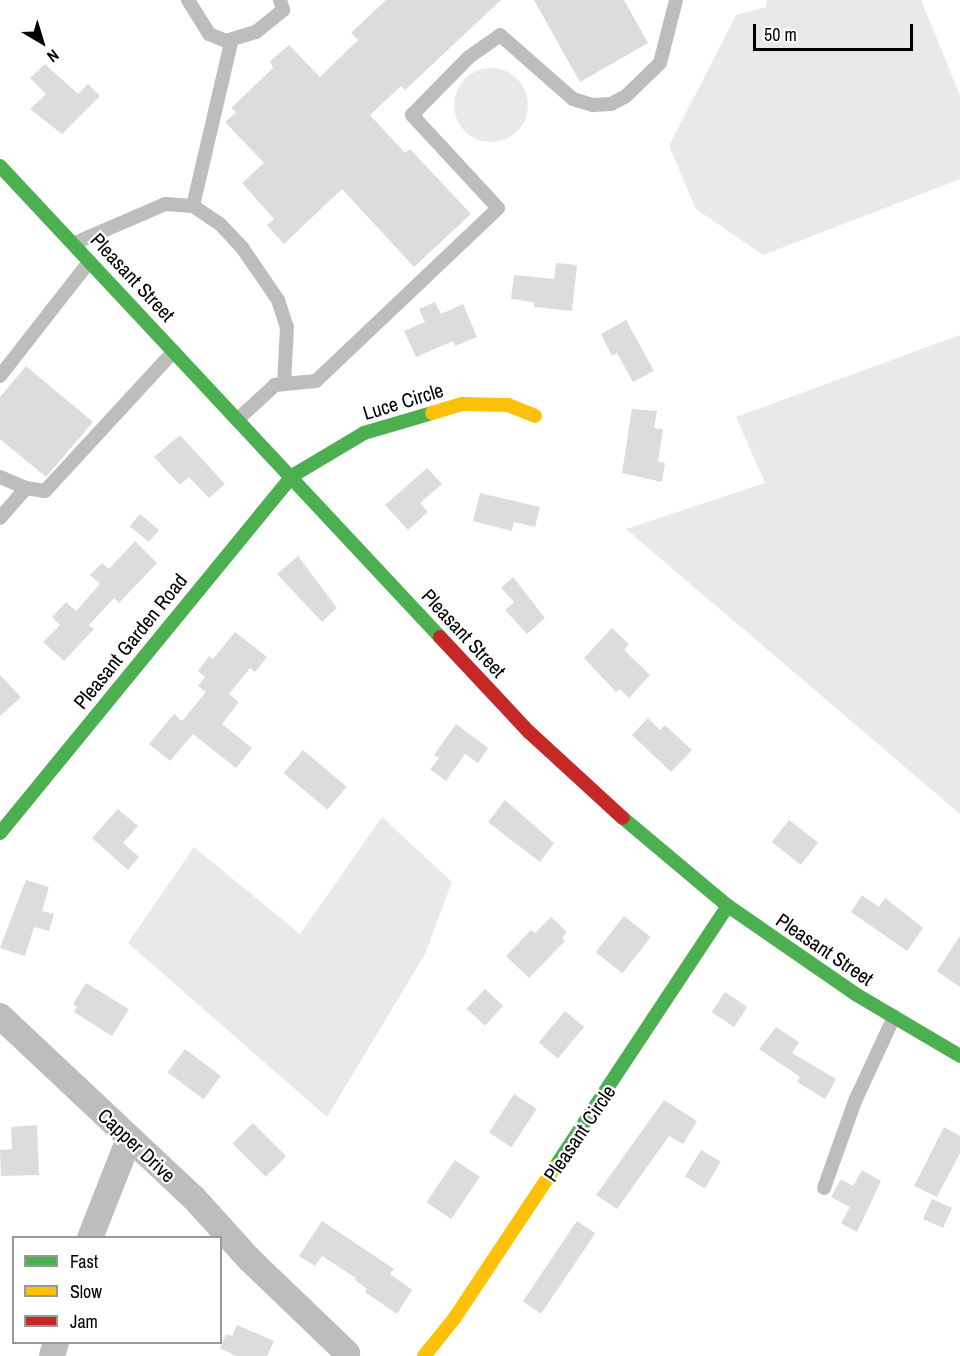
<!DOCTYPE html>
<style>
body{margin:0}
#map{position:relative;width:960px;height:1356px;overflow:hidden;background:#fff;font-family:"Archivo Narrow",sans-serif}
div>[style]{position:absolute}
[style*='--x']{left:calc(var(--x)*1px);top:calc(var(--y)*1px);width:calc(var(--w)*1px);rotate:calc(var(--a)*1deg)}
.green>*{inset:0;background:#e9e9e9}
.round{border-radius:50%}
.building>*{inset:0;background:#dcdcdc;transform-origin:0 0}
.lane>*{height:14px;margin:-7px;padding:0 7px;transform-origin:7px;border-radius:7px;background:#bdbdbd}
.street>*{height:26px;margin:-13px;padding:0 13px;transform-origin:13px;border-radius:13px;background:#bdbdbd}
.fast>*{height:14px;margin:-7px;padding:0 7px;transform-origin:7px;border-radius:7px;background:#4caf50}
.slow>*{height:14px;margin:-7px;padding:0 7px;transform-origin:7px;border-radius:7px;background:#ffc107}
.jam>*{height:14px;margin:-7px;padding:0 7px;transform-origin:7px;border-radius:7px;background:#c62828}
span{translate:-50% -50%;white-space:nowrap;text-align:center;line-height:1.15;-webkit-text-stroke:4.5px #fff;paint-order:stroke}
.street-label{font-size:20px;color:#000}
.legend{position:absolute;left:12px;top:1236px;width:210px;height:108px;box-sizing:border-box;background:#fff;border:2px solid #999;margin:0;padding:8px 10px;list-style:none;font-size:18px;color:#000}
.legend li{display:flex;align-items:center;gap:12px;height:30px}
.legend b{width:30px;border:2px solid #999}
.north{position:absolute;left:12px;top:12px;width:60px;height:60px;-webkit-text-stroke:4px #fff;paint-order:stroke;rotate:142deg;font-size:16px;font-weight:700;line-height:24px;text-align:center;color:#000}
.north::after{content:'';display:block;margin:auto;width:21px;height:27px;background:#000;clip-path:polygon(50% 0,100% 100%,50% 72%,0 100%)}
.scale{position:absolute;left:753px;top:24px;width:160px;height:27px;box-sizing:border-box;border:3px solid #000;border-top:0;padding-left:8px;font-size:18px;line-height:21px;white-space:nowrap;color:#000;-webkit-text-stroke:4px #fff;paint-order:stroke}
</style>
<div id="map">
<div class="green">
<i style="clip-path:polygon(767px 0,921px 0,960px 95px,960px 179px,763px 255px,696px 209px,669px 146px,736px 15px,766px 7px)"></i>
<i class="round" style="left:454px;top:68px;width:74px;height:74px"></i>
<i style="clip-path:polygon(960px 335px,960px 814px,626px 529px,765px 483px,736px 417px)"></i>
<i style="clip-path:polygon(382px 817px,452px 882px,425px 954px,327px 1117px,128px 943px,194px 847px,300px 934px)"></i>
</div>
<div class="building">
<i style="clip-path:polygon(386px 0,501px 0,405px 90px,401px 86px,370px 115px,405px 153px,410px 149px,471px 214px,414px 267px,342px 189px,284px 244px,267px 225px,274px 219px,242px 183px,264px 163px,225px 122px,236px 112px,231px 108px,273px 68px,270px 61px,289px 45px,320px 77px,358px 40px,351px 33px)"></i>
<i style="clip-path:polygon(534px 0,624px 0,648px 43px,580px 82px)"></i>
<i style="clip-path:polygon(45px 64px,78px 94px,88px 84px,100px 96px,62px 134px,30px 109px,46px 94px,30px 78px)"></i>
<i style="clip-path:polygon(556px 263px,577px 265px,572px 311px,534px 307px,534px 302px,511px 299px,514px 275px,554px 279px)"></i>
<i style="clip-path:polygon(435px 302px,441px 314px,463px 304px,477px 337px,455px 346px,453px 341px,416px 357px,404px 331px,425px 322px,419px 309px)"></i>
<i style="clip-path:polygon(626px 320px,654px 371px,633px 382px,617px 353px,612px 356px,601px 334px)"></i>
<i style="clip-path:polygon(26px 366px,93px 422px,46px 477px,0 439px,0 397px)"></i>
<i style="clip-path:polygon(632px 409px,657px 411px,654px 428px,663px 429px,658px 462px,665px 463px,662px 482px,622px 473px)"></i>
<i style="clip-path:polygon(180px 435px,225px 484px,209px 498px,189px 477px,180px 485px,154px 457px)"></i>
<i style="clip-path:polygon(427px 468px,442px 484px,420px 503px,428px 512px,408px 530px,385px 505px)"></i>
<i style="clip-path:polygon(480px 493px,540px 507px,535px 527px,514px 522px,512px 531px,473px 521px)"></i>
<i style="left:140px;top:514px;width:25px;height:16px;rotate:40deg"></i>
<i style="clip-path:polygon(135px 541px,157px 563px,119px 603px,114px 598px,89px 625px,94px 629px,64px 661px,43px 642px,60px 625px,52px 617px,66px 602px,76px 611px,100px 584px,90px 575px,102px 563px,109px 569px)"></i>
<i style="clip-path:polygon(298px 556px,337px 608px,322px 622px,277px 574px)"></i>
<i style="clip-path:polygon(513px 577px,545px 618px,527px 634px,505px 610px,514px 602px,501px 588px)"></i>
<i style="clip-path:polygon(612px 628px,629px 644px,624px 650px,650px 675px,629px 698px,620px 689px,616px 692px,584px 658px)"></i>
<i style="clip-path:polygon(235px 632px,267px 657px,255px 672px,250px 668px,229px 694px,239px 702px,222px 724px,252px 748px,236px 768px,193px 734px,170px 761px,149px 744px,174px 714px,182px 721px,206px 692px,198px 686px,205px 677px,198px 671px,209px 656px,213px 659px)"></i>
<i style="clip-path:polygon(0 675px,21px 697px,0 716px)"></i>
<i style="clip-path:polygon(648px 718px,660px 730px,665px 725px,692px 750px,671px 772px,632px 735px)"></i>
<i style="clip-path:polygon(456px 724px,488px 748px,478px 763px,465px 754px,446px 781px,430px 769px,439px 758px,434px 755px)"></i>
<i style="left:303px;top:750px;width:57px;height:30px;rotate:40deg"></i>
<i style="clip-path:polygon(505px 800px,554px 843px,540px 862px,488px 822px)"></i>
<i style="clip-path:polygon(118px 809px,138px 826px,123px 843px,139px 857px,128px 870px,92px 838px)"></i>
<i style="left:789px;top:820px;width:37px;height:28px;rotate:38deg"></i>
<i style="clip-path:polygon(26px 880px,49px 887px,42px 911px,54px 914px,49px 931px,34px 927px,25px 956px,0 948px)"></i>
<i style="clip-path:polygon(862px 895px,879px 907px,885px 898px,923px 928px,907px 951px,851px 912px)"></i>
<i style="left:624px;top:916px;width:34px;height:46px;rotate:38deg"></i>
<i style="clip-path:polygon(551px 917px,567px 932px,562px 938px,565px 941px,529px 978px,506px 956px,531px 930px,535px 933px)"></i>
<i style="clip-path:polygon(960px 936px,960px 987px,937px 971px)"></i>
<i style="clip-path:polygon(86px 983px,129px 1009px,112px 1036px,74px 1012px,77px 1007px,73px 1004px)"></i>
<i style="left:485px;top:989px;width:25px;height:27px;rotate:43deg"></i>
<i style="left:725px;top:992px;width:27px;height:24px;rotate:34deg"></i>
<i style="left:565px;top:1011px;width:25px;height:41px;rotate:40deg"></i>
<i style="clip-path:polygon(776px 1027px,799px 1042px,792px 1053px,836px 1079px,825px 1099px,797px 1082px,800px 1077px,759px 1049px)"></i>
<i style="left:185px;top:1049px;width:45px;height:29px;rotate:37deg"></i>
<i style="left:514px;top:1094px;width:27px;height:46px;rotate:33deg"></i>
<i style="clip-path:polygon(664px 1100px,697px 1121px,683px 1144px,669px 1136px,617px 1209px,596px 1195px)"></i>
<i style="left:253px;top:1123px;width:47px;height:29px;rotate:45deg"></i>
<i style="clip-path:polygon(37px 1125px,39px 1175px,1px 1176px,0 1150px,12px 1149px,11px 1127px)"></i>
<i style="clip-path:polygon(944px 1127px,960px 1136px,960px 1153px,937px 1197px,914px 1186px)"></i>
<i style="left:701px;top:1150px;width:23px;height:31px;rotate:31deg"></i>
<i style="left:455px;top:1160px;width:30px;height:51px;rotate:34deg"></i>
<i style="clip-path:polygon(862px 1170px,881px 1181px,857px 1232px,841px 1223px,850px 1207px,831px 1197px,841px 1179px,853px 1186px)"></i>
<i style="left:932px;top:1199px;width:22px;height:22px;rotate:24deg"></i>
<i style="clip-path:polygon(322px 1221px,394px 1269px,390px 1274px,412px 1290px,397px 1314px,365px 1292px,367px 1289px,355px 1280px,356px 1278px,322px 1256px,315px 1266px,299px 1256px)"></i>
<i style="left:577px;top:1221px;width:22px;height:97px;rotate:34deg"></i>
<i style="clip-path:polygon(237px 1325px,274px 1341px,267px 1356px,236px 1356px,220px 1348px,226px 1334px,232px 1336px)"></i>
</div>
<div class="lane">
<i style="--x:188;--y:0;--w:40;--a:58"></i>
<i style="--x:209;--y:34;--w:18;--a:22"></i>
<i style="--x:226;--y:41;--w:31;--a:-17"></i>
<i style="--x:256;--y:32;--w:35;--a:-39"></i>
<i style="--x:283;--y:10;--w:10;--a:-107"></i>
<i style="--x:193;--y:206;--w:171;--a:-76.9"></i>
<i style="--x:75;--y:243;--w:98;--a:-23.4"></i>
<i style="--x:165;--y:204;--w:28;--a:4"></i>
<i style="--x:193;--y:206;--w:32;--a:34"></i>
<i style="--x:220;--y:224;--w:34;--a:47"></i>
<i style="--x:243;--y:249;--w:62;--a:55.5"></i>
<i style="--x:278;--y:300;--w:28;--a:72"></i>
<i style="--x:287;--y:327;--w:57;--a:93"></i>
<i style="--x:0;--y:376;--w:145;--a:-52"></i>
<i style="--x:237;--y:420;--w:52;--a:-42.6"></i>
<i style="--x:275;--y:385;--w:41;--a:-5.6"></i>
<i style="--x:316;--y:381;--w:251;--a:-43.5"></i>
<i style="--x:498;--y:208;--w:127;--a:-132.8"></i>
<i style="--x:412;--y:115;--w:81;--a:-45.5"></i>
<i style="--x:469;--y:57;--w:38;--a:-35"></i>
<i style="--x:500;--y:35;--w:97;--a:41.2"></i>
<i style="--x:573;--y:99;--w:21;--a:17"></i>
<i style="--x:593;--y:105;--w:18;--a:-3"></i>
<i style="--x:611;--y:104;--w:17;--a:-28"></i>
<i style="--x:626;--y:96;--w:47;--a:-44.1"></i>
<i style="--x:660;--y:63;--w:65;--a:-75.7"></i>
<i style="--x:0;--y:477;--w:28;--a:23"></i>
<i style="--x:26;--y:488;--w:19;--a:9"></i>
<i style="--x:45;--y:491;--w:190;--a:-47.3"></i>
<i style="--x:0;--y:518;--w:40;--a:-49"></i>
<i style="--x:824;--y:1188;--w:92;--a:-70.4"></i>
<i style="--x:855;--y:1101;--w:93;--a:-65.1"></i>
</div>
<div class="street">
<i style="--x:0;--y:1016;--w:265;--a:43.2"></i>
<i style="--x:193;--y:1197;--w:84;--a:47.9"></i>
<i style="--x:249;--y:1259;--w:136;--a:43.8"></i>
<i style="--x:90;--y:1238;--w:106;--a:-68.5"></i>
<i style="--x:52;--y:1356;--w:15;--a:-74"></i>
</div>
<div class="fast">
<i style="--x:0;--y:166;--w:645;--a:46.95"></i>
<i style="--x:623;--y:818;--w:137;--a:40"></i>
<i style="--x:728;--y:906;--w:157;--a:34.6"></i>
<i style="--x:857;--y:995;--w:120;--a:30.6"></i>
<i style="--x:0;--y:833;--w:461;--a:-50.7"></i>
<i style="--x:292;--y:476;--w:84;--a:-30.8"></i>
<i style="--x:364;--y:433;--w:71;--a:-16.4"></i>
<i style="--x:555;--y:1167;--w:313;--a:-56.5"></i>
</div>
<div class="slow">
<i style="--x:432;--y:413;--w:31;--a:-17"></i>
<i style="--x:462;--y:404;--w:46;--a:1.2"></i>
<i style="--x:508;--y:405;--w:29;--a:22"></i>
<i style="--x:424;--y:1356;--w:48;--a:-51"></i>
<i style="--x:454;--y:1319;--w:182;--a:-56.4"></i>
</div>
<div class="jam">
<i style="--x:440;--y:637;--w:130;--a:46.9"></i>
<i style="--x:529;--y:732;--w:127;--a:42.5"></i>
</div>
<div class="street-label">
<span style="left:133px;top:277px;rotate:47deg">Pleasant Street</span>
<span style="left:403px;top:401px;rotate:-17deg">Luce Circle</span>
<span style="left:464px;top:633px;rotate:47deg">Pleasant Street</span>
<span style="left:130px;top:641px;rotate:-51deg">Pleasant Garden Road</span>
<span style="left:825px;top:949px;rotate:34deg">Pleasant Street</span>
<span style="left:579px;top:1133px;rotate:-56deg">Pleasant Circle</span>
<span style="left:137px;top:1145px;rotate:43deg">Capper Drive</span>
</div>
<ul class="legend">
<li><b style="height:8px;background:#4caf50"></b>Fast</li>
<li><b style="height:8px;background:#ffc107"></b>Slow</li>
<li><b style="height:8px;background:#c62828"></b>Jam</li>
</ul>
<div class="north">N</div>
<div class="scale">50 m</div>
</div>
